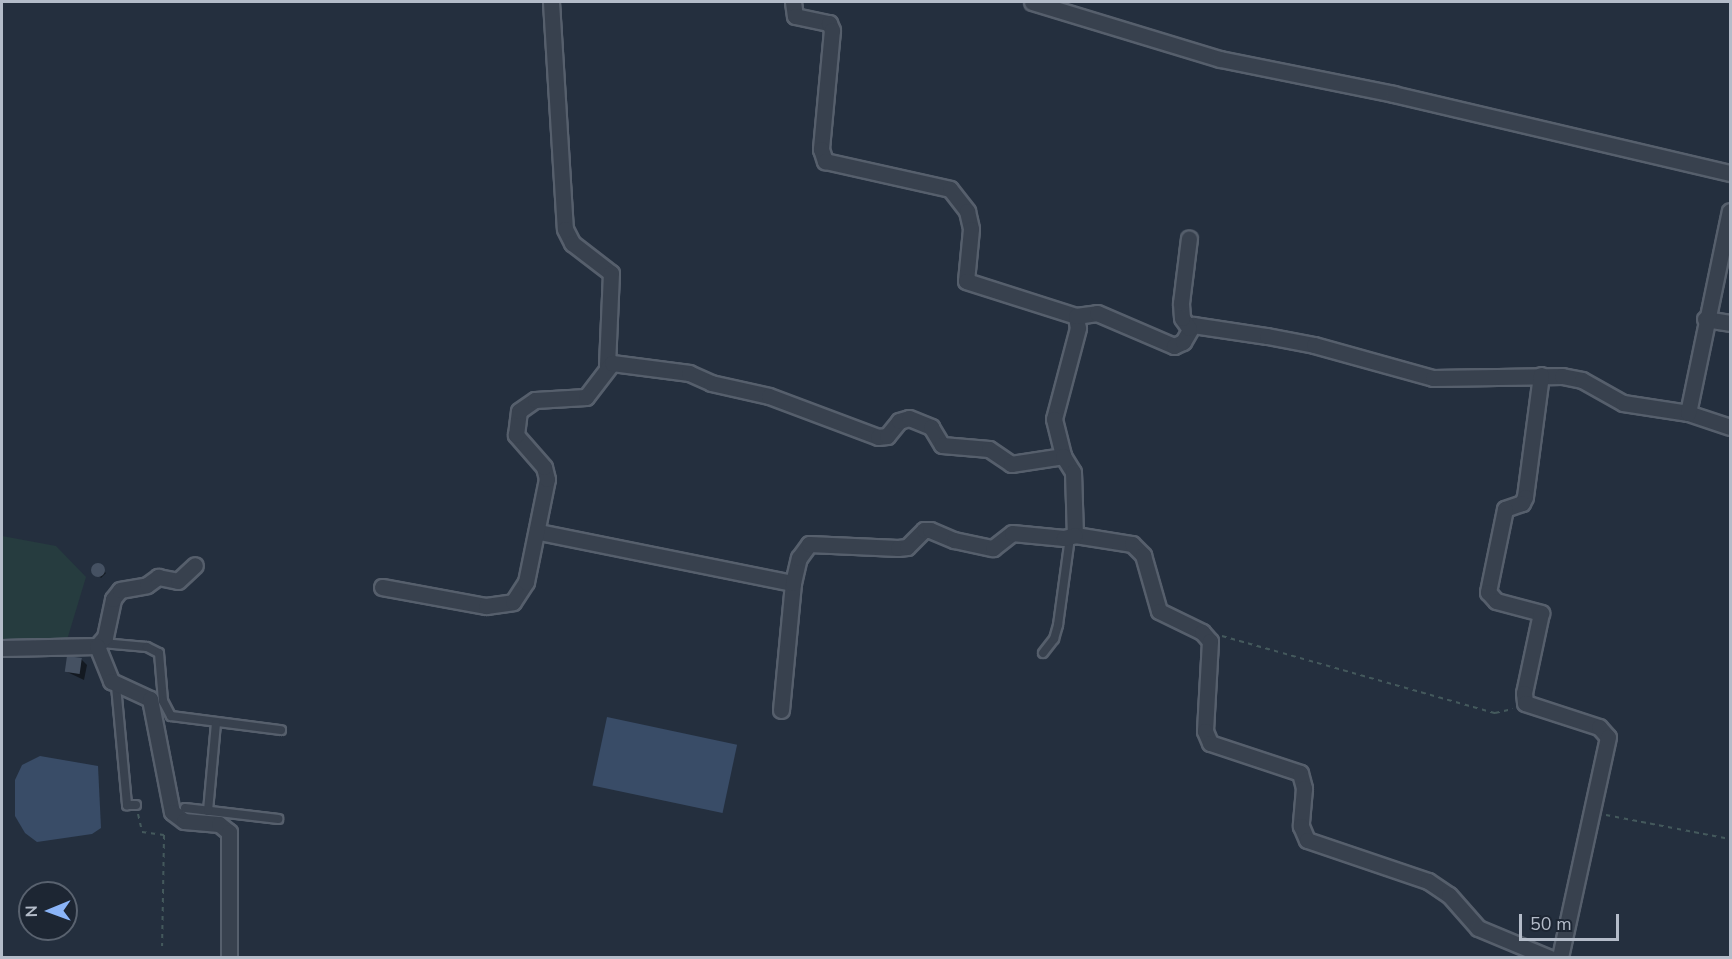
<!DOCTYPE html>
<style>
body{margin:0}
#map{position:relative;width:1732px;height:959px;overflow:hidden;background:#242f3e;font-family:"Nunito Sans",sans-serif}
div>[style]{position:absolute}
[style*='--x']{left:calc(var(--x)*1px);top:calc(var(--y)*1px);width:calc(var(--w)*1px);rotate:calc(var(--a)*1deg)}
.green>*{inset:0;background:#263c3f}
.water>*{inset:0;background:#394c67;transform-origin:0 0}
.shadow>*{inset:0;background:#0007}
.building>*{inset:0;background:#455162;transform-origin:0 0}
.round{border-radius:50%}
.path>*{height:2px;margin-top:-1px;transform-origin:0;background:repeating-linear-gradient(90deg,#44595c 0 4.5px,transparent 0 9px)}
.roads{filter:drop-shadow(2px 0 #565f6c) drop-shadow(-2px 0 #565f6c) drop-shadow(0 2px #565f6c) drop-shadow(0 -2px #565f6c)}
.lane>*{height:8px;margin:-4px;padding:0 4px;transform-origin:4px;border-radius:4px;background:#38414e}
.street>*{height:15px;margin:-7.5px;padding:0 7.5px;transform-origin:7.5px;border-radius:7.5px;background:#38414e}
span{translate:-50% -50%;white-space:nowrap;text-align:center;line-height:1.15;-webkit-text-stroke:4.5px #1d2633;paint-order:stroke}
.frame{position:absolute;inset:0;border:3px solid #b4bcc9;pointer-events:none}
.north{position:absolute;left:18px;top:881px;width:60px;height:60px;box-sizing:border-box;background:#1d2633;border:2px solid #59626f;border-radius:50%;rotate:269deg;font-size:16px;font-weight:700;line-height:24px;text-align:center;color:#b4bcc9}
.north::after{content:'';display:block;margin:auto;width:21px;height:27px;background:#8ab4f8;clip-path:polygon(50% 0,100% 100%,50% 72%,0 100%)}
.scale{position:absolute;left:1519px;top:914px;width:100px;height:27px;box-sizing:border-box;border:3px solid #b4bcc9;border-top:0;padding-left:8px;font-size:18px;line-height:21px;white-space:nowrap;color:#b4bcc9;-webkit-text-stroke:4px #1d2633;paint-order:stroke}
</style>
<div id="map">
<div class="green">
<i style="clip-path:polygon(2px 536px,56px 546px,86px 577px,67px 640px,2px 642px)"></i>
</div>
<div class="water">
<i style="left:607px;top:717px;width:133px;height:70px;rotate:12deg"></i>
<i style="clip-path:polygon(40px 756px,98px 766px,101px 828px,92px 834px,37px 842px,25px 833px,15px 816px,15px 780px,22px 765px)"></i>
</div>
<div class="shadow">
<i style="clip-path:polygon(97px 566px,106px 573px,101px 578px,93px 570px)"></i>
<i style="clip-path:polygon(81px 659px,87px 665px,84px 680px,65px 671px)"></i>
</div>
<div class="building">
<i class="round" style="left:91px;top:563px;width:14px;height:14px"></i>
<i style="left:67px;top:656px;width:15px;height:16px;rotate:8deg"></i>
</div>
<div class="path">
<i style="--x:1222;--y:636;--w:284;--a:15.8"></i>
<i style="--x:1495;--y:713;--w:18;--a:-13"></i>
<i style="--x:138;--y:814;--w:18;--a:77"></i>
<i style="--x:142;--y:832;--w:22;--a:8"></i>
<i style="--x:164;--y:835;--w:111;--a:91"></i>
<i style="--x:1606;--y:815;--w:126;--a:11"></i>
</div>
<div class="roads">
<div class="lane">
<i style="--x:102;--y:643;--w:45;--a:5.1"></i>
<i style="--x:147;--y:647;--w:13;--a:27"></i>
<i style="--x:159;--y:653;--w:48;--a:85.2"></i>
<i style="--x:163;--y:701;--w:17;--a:62"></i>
<i style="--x:171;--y:716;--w:111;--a:7.3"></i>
<i style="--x:1043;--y:653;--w:18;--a:-52"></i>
<i style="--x:1054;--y:639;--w:15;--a:-74"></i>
<i style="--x:1058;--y:625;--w:89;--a:-82.2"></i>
<i style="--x:116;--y:686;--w:120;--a:84.7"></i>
<i style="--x:127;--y:805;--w:9;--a:0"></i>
<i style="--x:185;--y:808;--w:94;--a:6.7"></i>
<i style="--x:208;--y:811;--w:88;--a:-84.8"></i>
</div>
<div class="street">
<i style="--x:551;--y:2;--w:227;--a:86.5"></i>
<i style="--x:565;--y:229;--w:16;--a:63"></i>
<i style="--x:572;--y:243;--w:49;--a:37.6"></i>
<i style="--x:611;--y:273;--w:93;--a:92.5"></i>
<i style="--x:793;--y:2;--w:14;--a:82"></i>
<i style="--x:795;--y:16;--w:35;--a:12"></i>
<i style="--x:829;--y:23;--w:8;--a:67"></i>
<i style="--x:832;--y:30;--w:120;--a:95.3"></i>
<i style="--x:821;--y:149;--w:13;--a:72"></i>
<i style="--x:825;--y:161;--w:128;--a:12.6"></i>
<i style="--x:950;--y:189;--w:28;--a:52"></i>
<i style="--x:967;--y:211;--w:18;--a:77"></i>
<i style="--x:971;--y:229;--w:52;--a:95.5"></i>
<i style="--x:966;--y:281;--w:115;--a:17.7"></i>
<i style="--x:1076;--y:316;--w:12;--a:81"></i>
<i style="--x:1078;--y:328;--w:94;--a:104.8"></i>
<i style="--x:1054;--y:419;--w:38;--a:76"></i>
<i style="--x:1032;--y:2;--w:196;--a:16.9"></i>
<i style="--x:1220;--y:59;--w:177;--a:11.4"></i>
<i style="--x:1393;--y:94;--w:346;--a:13.2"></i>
<i style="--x:1076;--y:316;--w:21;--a:-8"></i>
<i style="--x:1097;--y:313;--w:84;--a:23.2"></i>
<i style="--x:1174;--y:346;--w:10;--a:-24"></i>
<i style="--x:1183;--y:342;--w:20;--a:-60"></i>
<i style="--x:1193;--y:325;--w:75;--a:8.5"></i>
<i style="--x:1267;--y:336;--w:48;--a:10.8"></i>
<i style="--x:1314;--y:345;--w:123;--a:15.5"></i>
<i style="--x:1433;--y:378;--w:129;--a:-0.9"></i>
<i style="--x:1562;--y:376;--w:20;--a:11"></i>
<i style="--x:1582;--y:380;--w:47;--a:29.3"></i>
<i style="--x:1623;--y:403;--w:66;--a:8.7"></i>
<i style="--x:1688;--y:413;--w:44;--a:18.4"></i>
<i style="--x:1705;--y:319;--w:25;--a:9"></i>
<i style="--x:1189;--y:328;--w:12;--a:-125"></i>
<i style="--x:1182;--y:318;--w:15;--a:-94"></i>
<i style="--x:1181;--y:303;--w:65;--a:-83"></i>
<i style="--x:1541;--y:375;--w:123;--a:97.5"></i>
<i style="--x:1525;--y:497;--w:7;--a:117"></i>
<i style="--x:1522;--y:503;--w:18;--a:161"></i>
<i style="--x:1505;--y:509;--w:85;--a:101.6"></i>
<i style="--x:1488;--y:592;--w:12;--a:48"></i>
<i style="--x:1496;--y:601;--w:47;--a:14.9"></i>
<i style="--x:1541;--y:613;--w:82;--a:102"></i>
<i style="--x:1524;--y:693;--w:10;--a:84"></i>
<i style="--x:1525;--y:703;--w:78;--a:18"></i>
<i style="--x:1599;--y:727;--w:13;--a:48"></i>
<i style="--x:1608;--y:737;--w:226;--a:102.3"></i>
<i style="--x:1688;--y:413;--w:206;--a:-78.3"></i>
<i style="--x:539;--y:532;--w:259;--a:11.4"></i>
<i style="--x:382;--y:587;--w:106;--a:10.4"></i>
<i style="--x:486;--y:606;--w:27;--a:-8"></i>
<i style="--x:513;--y:602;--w:24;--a:-57"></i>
<i style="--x:526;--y:582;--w:105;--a:-78.5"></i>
<i style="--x:547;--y:479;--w:12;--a:-104"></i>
<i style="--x:544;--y:467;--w:43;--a:-131.2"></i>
<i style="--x:516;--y:435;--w:24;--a:-83"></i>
<i style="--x:519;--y:411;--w:19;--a:-35"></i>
<i style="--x:535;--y:400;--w:51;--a:-3.4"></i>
<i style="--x:586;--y:397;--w:43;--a:-52.6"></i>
<i style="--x:612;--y:363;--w:78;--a:7.4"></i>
<i style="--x:689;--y:373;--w:24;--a:24"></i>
<i style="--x:711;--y:383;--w:59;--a:12.6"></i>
<i style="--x:769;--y:396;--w:116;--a:20.6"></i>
<i style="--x:878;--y:437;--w:9;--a:-6"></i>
<i style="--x:887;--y:436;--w:19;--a:-51"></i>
<i style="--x:899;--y:421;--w:10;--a:-17"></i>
<i style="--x:909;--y:418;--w:24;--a:22"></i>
<i style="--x:931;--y:427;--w:21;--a:59"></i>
<i style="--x:942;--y:445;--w:47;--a:4.9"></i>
<i style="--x:989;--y:449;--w:27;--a:34"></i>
<i style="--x:1011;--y:464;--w:53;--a:-8.7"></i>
<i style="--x:1063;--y:456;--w:19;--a:58"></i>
<i style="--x:1073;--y:472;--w:63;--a:88.2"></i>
<i style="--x:1075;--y:535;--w:58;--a:9"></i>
<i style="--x:1132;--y:544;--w:16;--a:45"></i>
<i style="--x:1143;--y:555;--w:58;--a:74.1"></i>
<i style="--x:1159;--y:611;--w:48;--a:26"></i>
<i style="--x:1202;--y:632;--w:12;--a:48"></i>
<i style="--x:1210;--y:641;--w:90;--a:93.2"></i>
<i style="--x:1205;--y:731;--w:13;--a:67"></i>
<i style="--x:1210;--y:743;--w:95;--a:18.4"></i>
<i style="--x:1300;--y:773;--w:16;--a:75"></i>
<i style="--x:1304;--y:788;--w:38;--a:95"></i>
<i style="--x:1301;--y:826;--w:15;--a:67"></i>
<i style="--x:1307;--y:840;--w:128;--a:18.7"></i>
<i style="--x:1428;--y:881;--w:25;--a:34"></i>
<i style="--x:1449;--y:895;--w:44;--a:48.7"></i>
<i style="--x:1478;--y:928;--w:78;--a:22.6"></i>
<i style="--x:97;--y:646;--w:12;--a:-48"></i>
<i style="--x:105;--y:637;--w:39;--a:-78"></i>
<i style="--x:113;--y:599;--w:11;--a:-52"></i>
<i style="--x:120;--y:590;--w:27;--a:-10"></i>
<i style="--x:147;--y:585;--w:14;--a:-36"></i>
<i style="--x:158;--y:577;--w:20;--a:11"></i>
<i style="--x:178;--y:581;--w:23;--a:-43"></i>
<i style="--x:2;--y:648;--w:95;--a:-1.2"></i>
<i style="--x:97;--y:646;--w:38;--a:68"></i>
<i style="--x:111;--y:681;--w:43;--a:24.8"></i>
<i style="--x:150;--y:699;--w:115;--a:79"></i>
<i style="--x:172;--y:812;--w:15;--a:37"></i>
<i style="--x:184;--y:821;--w:35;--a:5"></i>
<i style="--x:219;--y:824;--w:13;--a:39"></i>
<i style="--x:229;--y:832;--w:126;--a:90"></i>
<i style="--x:781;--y:710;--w:128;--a:-84.6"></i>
<i style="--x:793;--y:583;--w:26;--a:-77"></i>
<i style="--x:799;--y:558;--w:17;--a:-54"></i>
<i style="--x:809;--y:544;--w:89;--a:2.6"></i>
<i style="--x:898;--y:548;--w:9;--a:-6"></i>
<i style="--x:907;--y:547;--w:24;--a:-45"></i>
<i style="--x:924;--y:530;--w:6;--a:0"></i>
<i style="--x:930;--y:530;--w:26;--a:23"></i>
<i style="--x:954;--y:540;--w:40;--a:12"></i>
<i style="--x:993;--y:548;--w:24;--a:-38"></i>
<i style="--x:1012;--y:533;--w:52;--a:5.5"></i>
<i style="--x:1064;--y:538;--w:11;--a:-15"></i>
</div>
</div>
<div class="frame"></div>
<div class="north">N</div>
<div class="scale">50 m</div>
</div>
